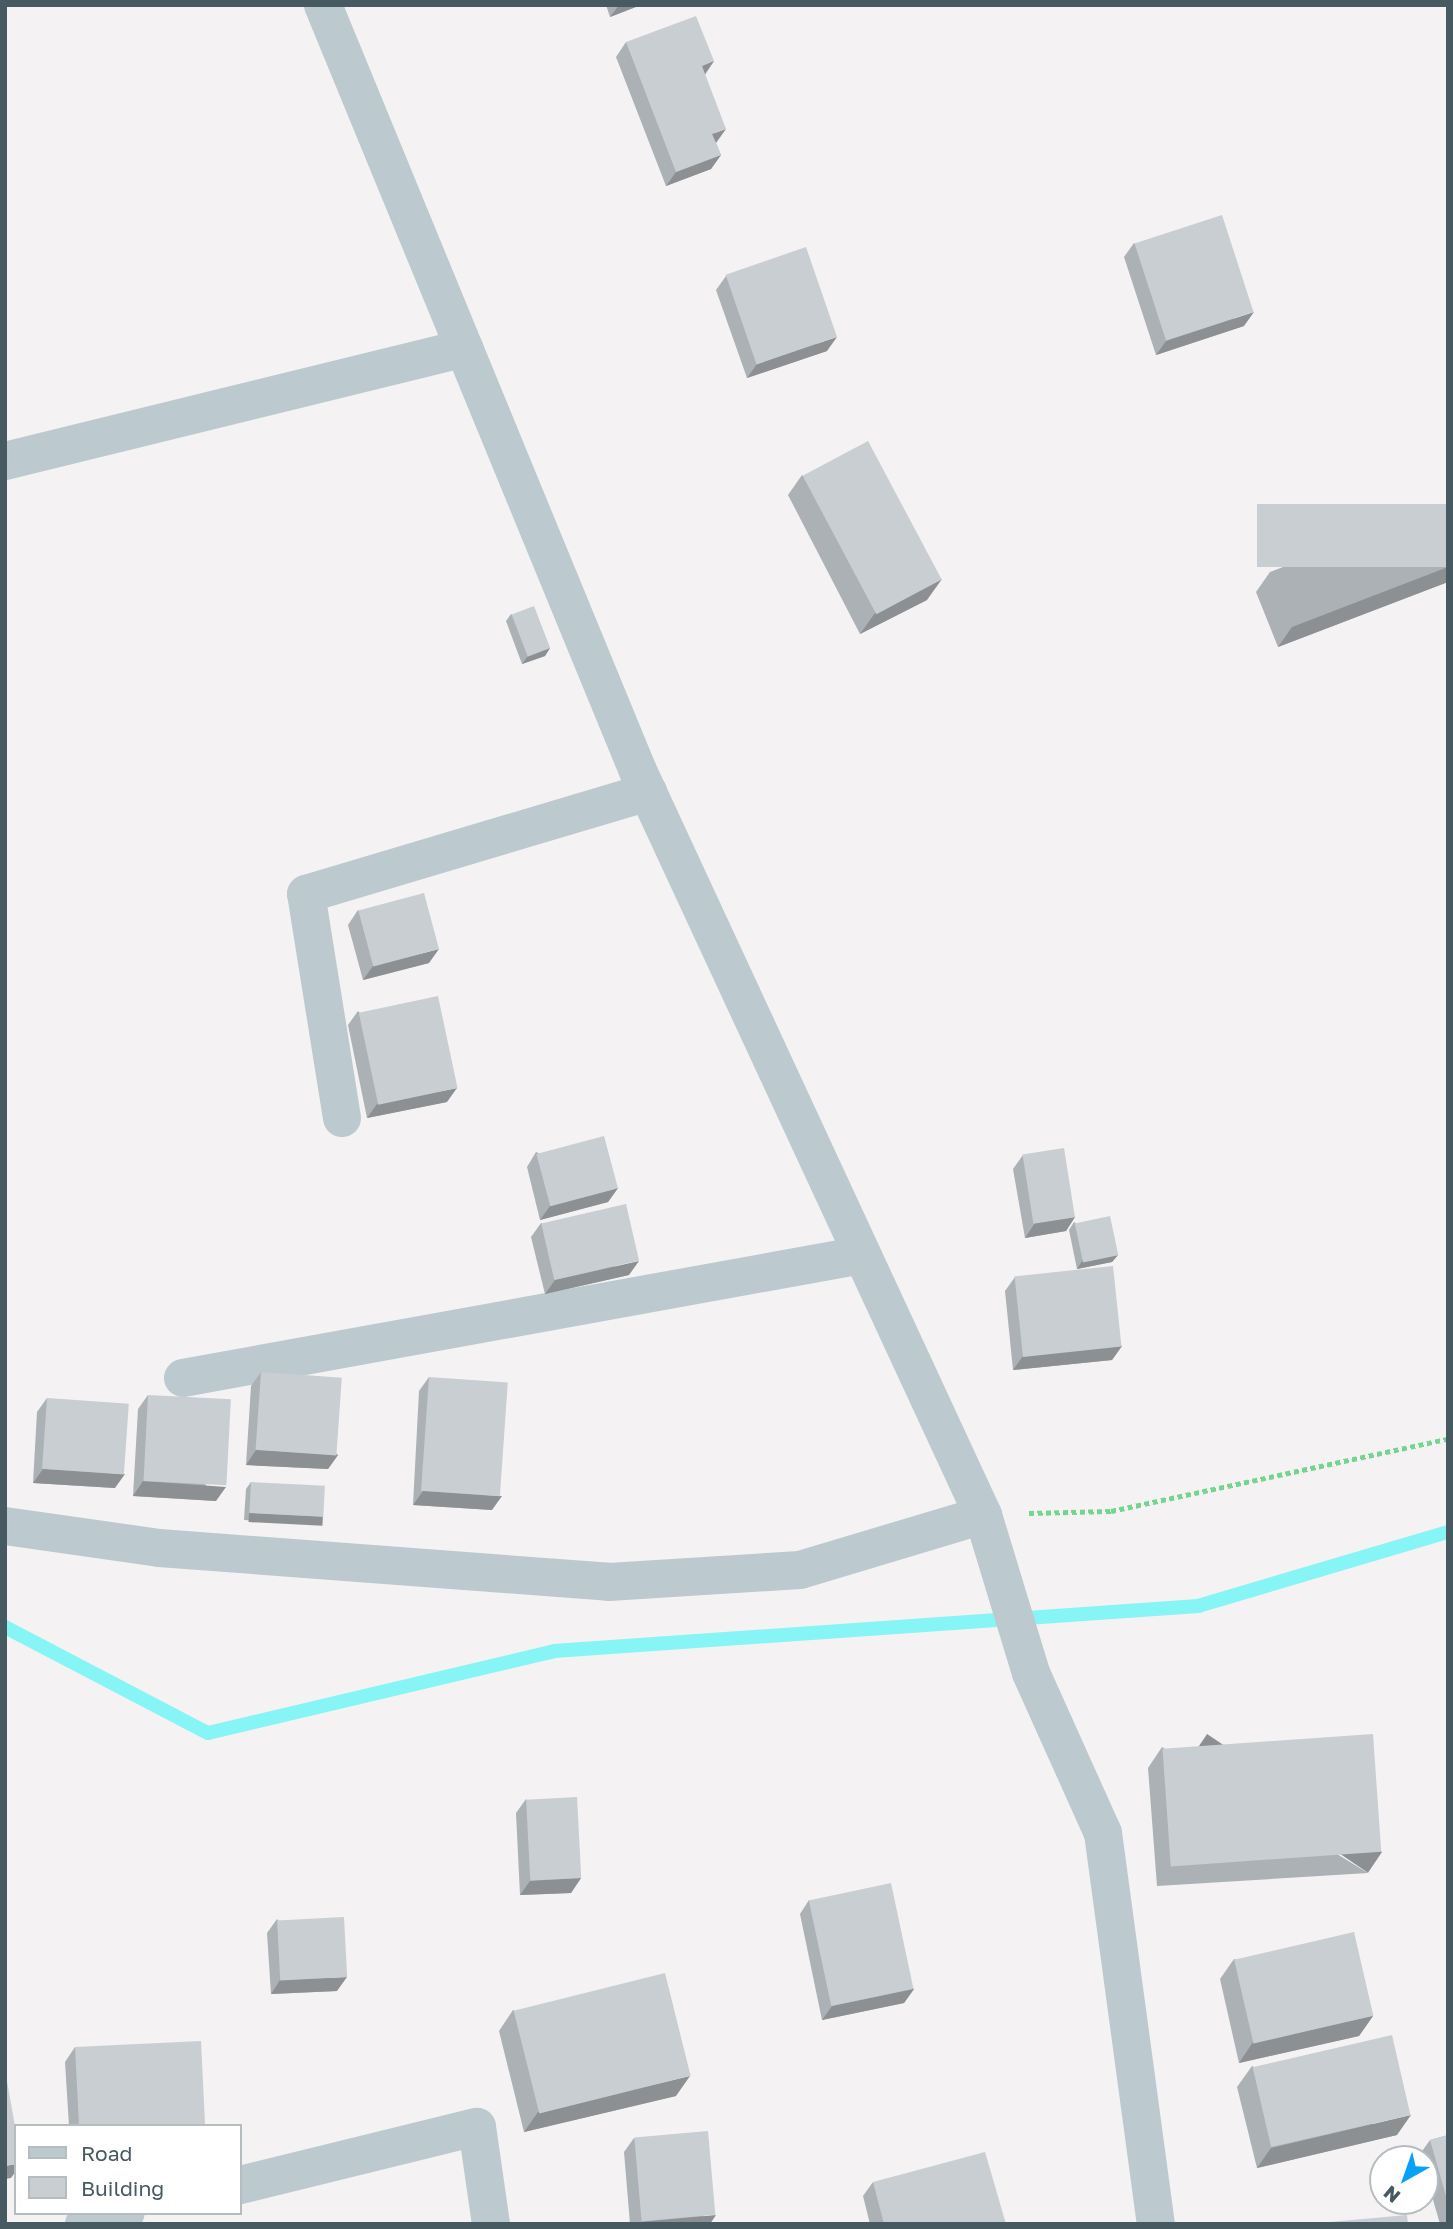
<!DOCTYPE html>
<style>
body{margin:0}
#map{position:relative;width:1453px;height:2229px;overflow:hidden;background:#f4f2f2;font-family:"Golos Text",sans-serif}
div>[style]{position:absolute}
.stream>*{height:14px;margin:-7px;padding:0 7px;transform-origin:7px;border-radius:7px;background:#87f4f5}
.path>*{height:4.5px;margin-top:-2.25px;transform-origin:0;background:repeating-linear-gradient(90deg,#72d691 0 5px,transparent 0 8.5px)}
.minor>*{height:38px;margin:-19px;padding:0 19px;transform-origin:19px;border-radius:19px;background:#bccacf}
.wall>*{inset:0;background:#acb1b5}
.shaded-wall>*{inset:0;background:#8c9093;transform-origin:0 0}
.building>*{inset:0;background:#c8ced2;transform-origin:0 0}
span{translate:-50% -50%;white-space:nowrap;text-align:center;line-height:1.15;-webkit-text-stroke:5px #fff;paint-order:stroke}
.frame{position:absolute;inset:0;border:7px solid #475a62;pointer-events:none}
.legend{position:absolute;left:14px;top:2124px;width:228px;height:91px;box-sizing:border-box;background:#fff;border:2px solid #b5bdc0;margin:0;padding:9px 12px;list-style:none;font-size:21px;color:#475a62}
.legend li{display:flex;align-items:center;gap:14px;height:35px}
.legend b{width:35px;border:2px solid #b5bdc0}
.north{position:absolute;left:1369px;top:2145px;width:70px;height:70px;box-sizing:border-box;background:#fff;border:2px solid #b5bdc0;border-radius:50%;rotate:220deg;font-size:19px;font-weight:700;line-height:28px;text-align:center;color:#475a62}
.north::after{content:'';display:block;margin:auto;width:24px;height:32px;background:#09a1f7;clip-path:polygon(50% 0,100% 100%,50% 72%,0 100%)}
</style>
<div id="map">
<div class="stream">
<i style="left:5px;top:1627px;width:229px;rotate:27.6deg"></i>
<i style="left:208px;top:1733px;width:356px;rotate:-13.3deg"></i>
<i style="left:554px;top:1651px;width:646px;rotate:-4deg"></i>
<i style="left:1198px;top:1606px;width:261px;rotate:-16.5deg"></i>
</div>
<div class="path">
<i style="left:1029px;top:1513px;width:82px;rotate:-1.4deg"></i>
<i style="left:1111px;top:1511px;width:345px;rotate:-12.1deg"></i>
</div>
<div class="minor">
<i style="left:323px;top:5px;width:828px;rotate:67.65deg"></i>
<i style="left:638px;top:771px;width:820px;rotate:65.12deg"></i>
<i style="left:5px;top:461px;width:473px;rotate:-13.8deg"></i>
<i style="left:342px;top:1118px;width:227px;rotate:-99.1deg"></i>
<i style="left:306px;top:894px;width:357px;rotate:-16.6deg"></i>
<i style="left:183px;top:1378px;width:690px;rotate:-10.27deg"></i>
<i style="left:5px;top:1526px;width:156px;rotate:8.1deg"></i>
<i style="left:159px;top:1548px;width:451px;rotate:4.3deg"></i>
<i style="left:609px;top:1582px;width:191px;rotate:-3.6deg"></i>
<i style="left:800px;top:1570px;width:191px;rotate:-16.7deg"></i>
<i style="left:983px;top:1515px;width:165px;rotate:73.1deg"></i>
<i style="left:1031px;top:1673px;width:175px;rotate:65.8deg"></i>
<i style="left:1103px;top:1833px;width:395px;rotate:82.3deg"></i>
<i style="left:240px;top:2185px;width:244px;rotate:-13.8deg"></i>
<i style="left:477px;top:2127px;width:98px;rotate:81.8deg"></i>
<i style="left:84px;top:2224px;width:43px;rotate:-14.7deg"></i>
</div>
<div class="wall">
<i style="clip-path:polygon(606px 5px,641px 5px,610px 17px)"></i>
<i style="clip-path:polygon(626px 42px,714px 61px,705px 75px,716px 143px,721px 155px,711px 169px,666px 186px,616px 57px)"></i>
<i style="clip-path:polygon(1134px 243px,1244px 326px,1156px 355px,1124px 257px)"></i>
<i style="clip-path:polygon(726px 276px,827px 351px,747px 378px,716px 290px)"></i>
<i style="clip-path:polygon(802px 475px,927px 600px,860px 634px,788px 495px)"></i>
<i style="clip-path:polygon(1448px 504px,1448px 582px,1278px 647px,1256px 592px,1270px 572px)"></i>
<i style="clip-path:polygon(511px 614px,550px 648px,545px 656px,522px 664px,506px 621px)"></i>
<i style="clip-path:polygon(358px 910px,429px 963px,363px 980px,348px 925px)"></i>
<i style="clip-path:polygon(358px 1011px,447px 1102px,367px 1118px,348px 1025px)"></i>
<i style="clip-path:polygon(536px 1152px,618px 1188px,608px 1202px,540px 1220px,527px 1167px)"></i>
<i style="clip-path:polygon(1023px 1155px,1075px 1217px,1066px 1231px,1025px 1238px,1013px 1169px)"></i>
<i style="clip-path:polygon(1074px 1222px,1118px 1255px,1112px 1262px,1077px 1269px,1069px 1230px)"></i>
<i style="clip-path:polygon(541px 1223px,629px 1275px,545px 1294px,531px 1237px)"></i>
<i style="clip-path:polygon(1015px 1277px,1122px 1346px,1112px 1360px,1013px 1370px,1005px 1291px)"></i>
<i style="clip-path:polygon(261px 1372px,338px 1455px,328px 1469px,246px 1465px,251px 1386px)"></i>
<i style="clip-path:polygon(429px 1377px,492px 1510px,413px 1505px,419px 1391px)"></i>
<i style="clip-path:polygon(148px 1395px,216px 1501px,133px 1496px,138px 1409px)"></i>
<i style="clip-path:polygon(47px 1398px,115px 1488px,33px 1483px,37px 1412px)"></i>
<i style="clip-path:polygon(251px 1482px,323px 1517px,318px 1524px,244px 1520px,246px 1489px)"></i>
<i style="clip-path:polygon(1162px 1747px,1368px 1873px,1157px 1886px,1148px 1768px)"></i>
<i style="clip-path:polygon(526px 1799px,581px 1878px,571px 1893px,520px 1895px,516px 1813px)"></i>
<i style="clip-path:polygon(809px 1900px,914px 1989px,904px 2003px,822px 2020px,800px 1914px)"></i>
<i style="clip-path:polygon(277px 1919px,337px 1991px,271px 1994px,267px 1933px)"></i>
<i style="clip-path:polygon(1234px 1959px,1373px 2016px,1359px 2036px,1239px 2063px,1220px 1979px)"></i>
<i style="clip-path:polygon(513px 2010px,676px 2096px,524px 2132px,499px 2031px)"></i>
<i style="clip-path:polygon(75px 2047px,204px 2126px,69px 2126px,65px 2062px)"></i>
<i style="clip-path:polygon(1252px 2066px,1397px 2135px,1257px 2168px,1237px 2087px)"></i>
<i style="clip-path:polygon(1448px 2135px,1448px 2224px,1440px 2224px,1425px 2172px,1425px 2159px,1421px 2159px,1420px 2154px,1430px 2140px)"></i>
<i style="clip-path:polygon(634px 2138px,710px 2224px,630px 2224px,624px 2152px)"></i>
<i style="clip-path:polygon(873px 2182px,1006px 2224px,870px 2224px,863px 2196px)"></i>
</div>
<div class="shaded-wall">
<i style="clip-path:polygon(619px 5px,641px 5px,610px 17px)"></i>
<i style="clip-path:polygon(714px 61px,704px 75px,702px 66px)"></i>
<i style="clip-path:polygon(726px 129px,716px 143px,712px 134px)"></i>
<i style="clip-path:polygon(721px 155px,711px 169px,666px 186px,676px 172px)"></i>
<i style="clip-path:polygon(1254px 312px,1244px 326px,1156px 355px,1166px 341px)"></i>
<i style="clip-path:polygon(837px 337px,827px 351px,747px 378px,757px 364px)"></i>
<i style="clip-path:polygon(1448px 567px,1448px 582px,1278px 647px,1292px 627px)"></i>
<i style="clip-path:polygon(942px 579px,927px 600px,860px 634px,875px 613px)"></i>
<i style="clip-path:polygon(550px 648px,545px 656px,522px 664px,527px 657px)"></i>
<i style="clip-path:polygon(439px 949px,429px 963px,363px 980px,373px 966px)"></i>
<i style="clip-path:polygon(457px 1088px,447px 1102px,367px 1118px,377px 1104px)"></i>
<i style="clip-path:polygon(618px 1188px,608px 1202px,540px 1220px,550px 1206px)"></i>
<i style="clip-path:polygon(1075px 1217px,1066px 1231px,1025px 1238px,1035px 1223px)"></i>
<i style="clip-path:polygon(1118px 1255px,1112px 1262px,1077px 1269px,1082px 1261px)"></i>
<i style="clip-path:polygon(639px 1261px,629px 1275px,545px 1294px,555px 1280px)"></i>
<i style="clip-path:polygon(1122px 1346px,1112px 1360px,1013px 1370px,1023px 1356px)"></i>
<i style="clip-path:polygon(256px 1450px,338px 1455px,328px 1469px,246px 1465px)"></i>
<i style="clip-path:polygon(43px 1469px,125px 1474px,115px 1488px,33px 1483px)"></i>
<i style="clip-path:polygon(143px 1481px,226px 1487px,216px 1501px,133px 1496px)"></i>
<i style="clip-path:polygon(423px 1491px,502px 1496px,492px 1510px,413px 1505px)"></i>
<i style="left:249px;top:1513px;width:74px;height:9px;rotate:3deg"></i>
<i style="left:1382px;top:1852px;width:25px;height:211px;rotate:124deg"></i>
<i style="clip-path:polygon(581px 1878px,571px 1893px,520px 1895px,530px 1881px)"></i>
<i style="clip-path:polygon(347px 1977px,337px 1991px,271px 1994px,280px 1980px)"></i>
<i style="clip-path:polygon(914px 1989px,904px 2003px,822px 2020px,832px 2006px)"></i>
<i style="clip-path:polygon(1373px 2016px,1359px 2036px,1239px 2063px,1253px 2042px)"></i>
<i style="clip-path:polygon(690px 2076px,676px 2096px,524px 2132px,538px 2112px)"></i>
<i style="clip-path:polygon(1411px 2115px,1397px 2135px,1257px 2168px,1271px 2148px)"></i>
<i style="clip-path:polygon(205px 2124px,204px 2126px,162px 2126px)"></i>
<i style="clip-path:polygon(16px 2164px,16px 2171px,11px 2178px,5px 2179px,5px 2166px)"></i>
<i style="clip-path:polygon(716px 2215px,710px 2224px,640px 2224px,641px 2222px)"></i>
</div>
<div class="building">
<i style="clip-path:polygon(696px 16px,714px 61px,702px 66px,726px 129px,712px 134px,721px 155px,676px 172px,626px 42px)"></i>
<i style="left:1222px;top:215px;width:102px;height:92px;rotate:72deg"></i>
<i style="left:806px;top:247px;width:95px;height:85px;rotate:71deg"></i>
<i style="left:868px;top:441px;width:157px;height:74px;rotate:62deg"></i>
<i style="left:1448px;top:504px;width:63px;height:191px;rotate:90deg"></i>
<i style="left:534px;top:606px;width:45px;height:24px;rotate:69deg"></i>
<i style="left:424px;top:893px;width:58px;height:68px;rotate:75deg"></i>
<i style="left:438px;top:996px;width:94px;height:81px;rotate:78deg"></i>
<i style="left:604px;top:1136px;width:54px;height:70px;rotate:75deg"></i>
<i style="left:1064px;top:1148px;width:70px;height:42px;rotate:81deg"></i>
<i style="left:626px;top:1204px;width:58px;height:87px;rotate:77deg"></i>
<i style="left:1110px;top:1216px;width:40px;height:36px;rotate:78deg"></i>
<i style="left:1113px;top:1266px;width:81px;height:99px;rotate:84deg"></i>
<i style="left:261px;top:1372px;width:81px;height:78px;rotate:4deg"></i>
<i style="left:429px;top:1377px;width:79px;height:114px;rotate:4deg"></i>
<i style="left:148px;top:1395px;width:83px;height:86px;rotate:3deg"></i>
<i style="left:47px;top:1398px;width:82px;height:71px;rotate:4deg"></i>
<i style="left:251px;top:1482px;width:74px;height:31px;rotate:3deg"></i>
<i style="left:1373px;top:1734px;width:118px;height:211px;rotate:86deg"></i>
<i style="left:577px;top:1797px;width:81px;height:51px;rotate:87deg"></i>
<i style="left:891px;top:1883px;width:108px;height:84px;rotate:78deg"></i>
<i style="left:344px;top:1917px;width:60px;height:67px;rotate:87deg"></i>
<i style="left:1354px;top:1932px;width:86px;height:123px;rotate:77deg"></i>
<i style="left:665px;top:1973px;width:106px;height:156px;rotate:76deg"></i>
<i style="left:1392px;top:2035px;width:82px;height:143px;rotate:77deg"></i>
<i style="clip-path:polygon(201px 2041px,205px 2124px,162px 2126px,79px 2126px,75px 2047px)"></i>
<i style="clip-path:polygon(5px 2070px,16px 2132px,16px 2164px,5px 2166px)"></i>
<i style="left:708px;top:2131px;width:84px;height:74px;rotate:85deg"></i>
<i style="clip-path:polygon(1448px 2135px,1448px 2203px,1430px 2140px)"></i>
<i style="clip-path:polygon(985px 2152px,1006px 2224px,884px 2224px,873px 2182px)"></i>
<i style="clip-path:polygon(1407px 2215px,1408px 2224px,1308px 2224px)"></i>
</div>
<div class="frame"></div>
<ul class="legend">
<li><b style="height:9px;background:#bccacf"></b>Road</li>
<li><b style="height:19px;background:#c8ced2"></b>Building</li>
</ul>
<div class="north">N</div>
</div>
